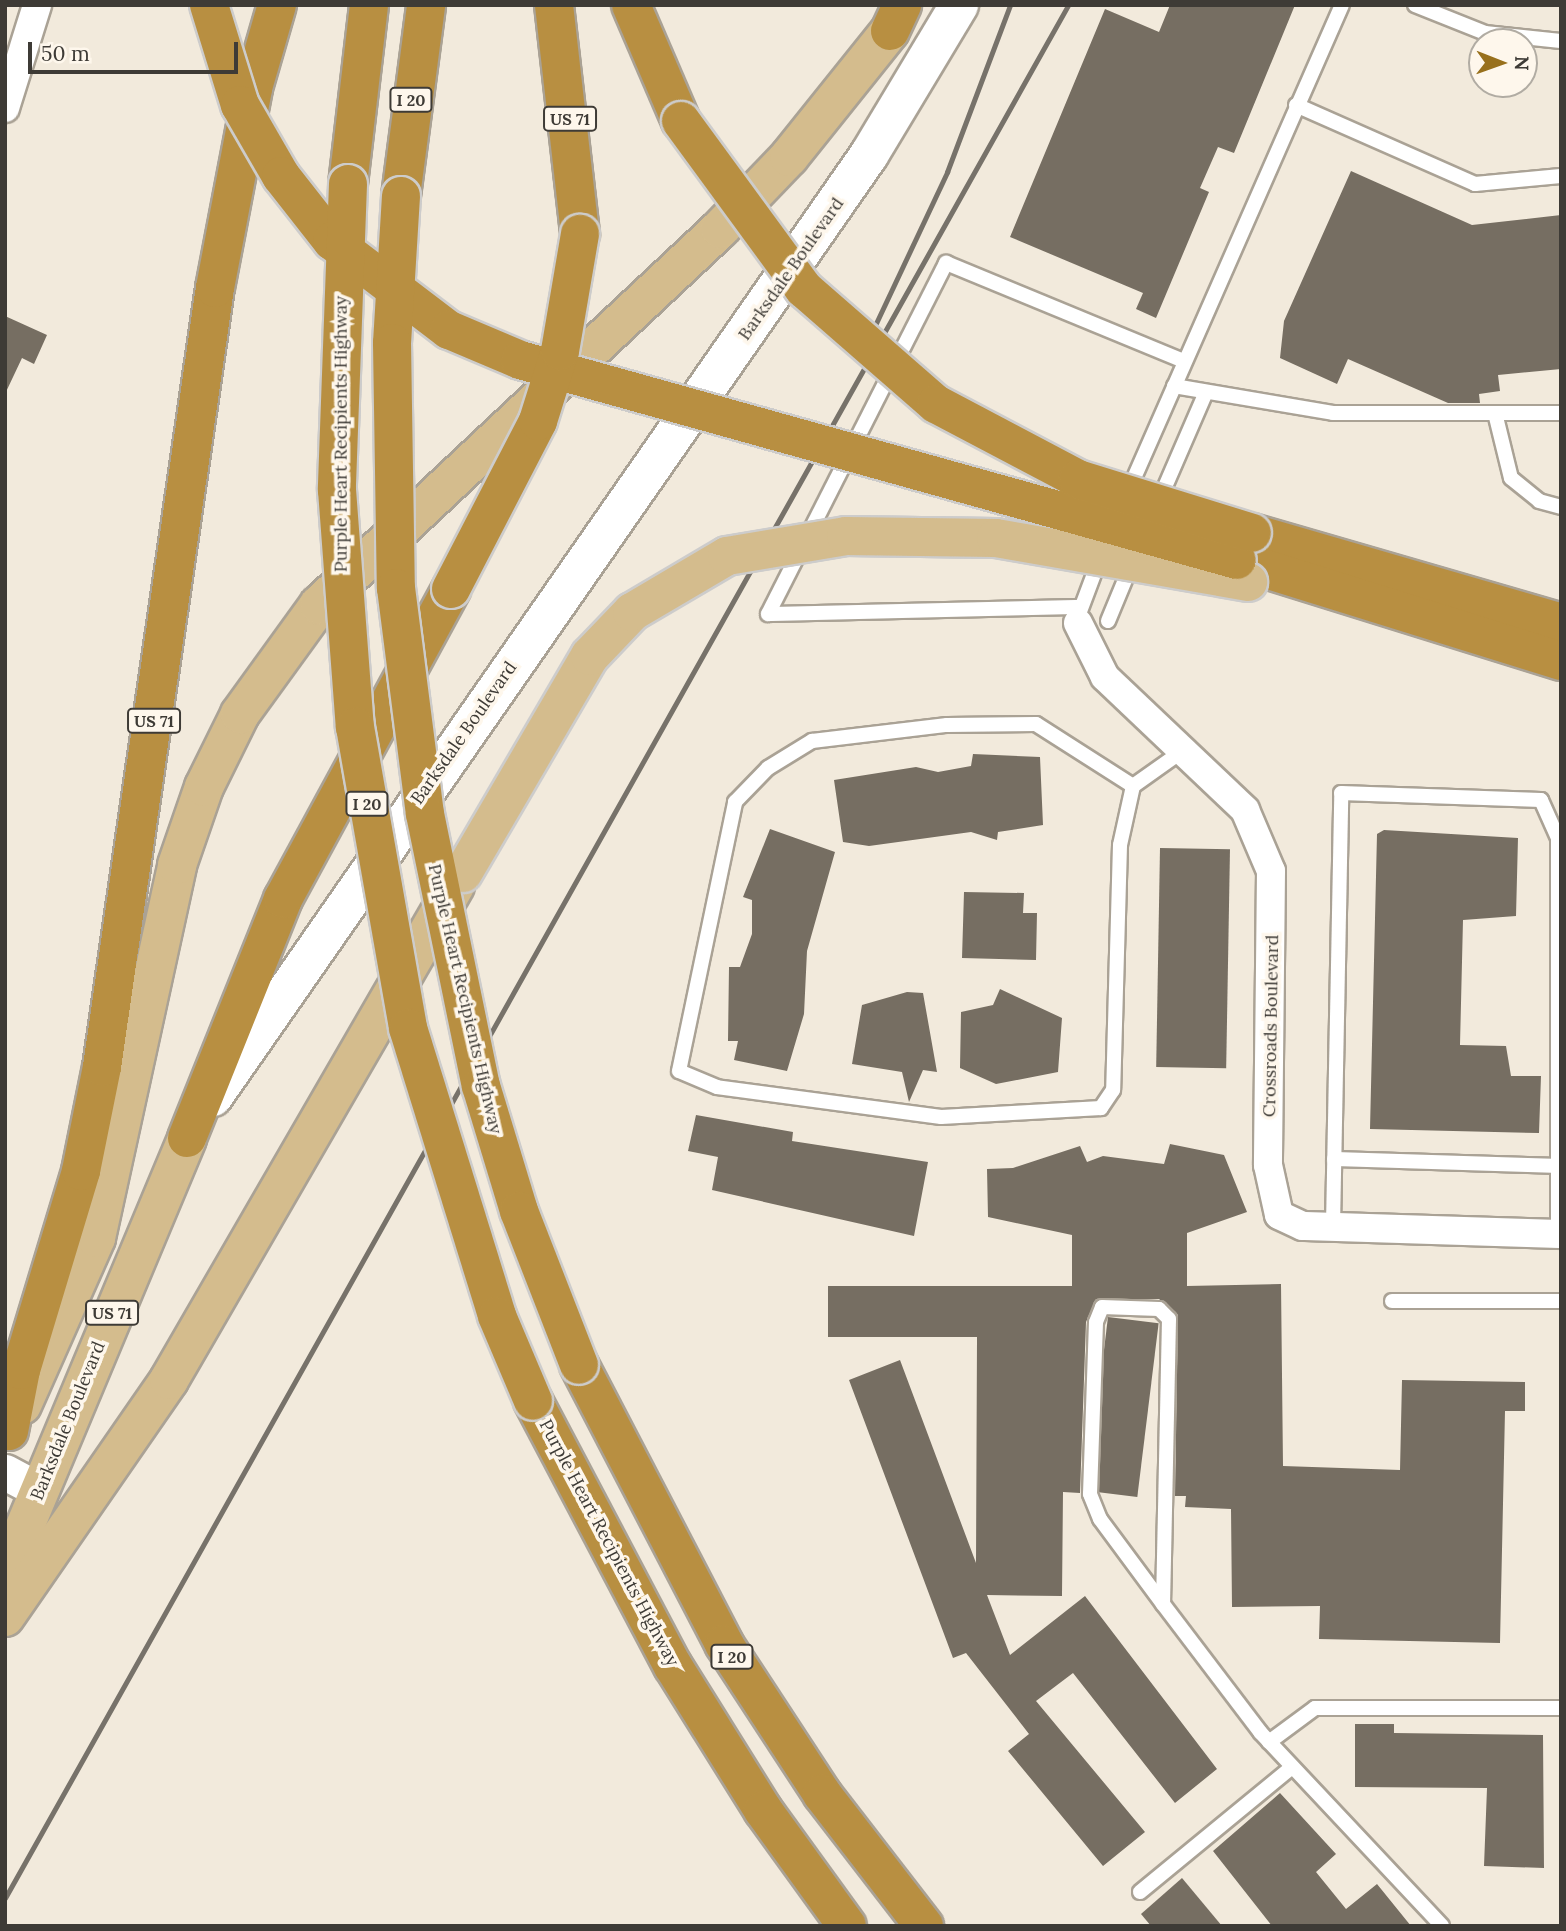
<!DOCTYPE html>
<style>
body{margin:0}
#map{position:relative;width:1566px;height:1931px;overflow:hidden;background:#f2eadc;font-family:Lora,serif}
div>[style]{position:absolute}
.building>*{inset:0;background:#766e62;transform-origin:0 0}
.roads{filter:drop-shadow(2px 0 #aaa295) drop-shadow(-2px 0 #aaa295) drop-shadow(0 2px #aaa295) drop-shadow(0 -2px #aaa295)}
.service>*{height:14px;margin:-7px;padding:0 7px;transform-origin:7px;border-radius:7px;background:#fff}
.minor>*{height:28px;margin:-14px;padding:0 14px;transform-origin:14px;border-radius:14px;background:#fff}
.tertiary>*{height:35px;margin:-17.5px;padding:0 17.5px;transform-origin:17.5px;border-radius:17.5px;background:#fff}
.secondary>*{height:38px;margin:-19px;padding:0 19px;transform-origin:19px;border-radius:19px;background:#fff}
.primary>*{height:38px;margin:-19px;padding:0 19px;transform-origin:19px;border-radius:19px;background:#d4bc8d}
.motorway>*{height:38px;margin:-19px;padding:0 19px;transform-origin:19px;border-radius:19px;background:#b88f41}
.rail>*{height:5px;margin:-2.5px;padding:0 2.5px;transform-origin:2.5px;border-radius:2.5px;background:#77726a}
.bridges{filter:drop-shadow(2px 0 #cdcccb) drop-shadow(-2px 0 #cdcccb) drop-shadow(0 2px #cdcccb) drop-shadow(0 -2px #cdcccb)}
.primary-bridge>*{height:38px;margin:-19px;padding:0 19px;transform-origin:19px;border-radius:19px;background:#d4bc8d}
.motorway-bridge>*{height:38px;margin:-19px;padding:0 19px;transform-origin:19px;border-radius:19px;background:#b88f41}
span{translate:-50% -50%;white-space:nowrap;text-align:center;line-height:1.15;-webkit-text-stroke:7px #fef7ec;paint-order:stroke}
.shield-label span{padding:2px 5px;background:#fef7ec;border:2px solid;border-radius:5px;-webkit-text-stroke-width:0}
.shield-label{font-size:16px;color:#3e3b36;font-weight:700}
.street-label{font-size:18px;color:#3e3b36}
.frame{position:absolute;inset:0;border:7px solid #3e3b36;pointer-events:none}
.north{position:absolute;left:1468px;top:28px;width:70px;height:70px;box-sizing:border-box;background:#fef7ec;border:2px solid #b1aca3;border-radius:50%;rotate:91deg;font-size:19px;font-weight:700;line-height:28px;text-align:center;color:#3e3b36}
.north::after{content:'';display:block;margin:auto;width:24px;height:32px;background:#98701c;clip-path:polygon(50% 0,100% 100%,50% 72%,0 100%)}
.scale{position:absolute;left:28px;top:42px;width:210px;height:32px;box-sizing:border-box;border:4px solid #3e3b36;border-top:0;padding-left:9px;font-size:21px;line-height:24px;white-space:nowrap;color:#3e3b36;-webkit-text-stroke:5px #fef7ec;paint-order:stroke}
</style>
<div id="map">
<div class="building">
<i style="clip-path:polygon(1170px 5px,1295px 5px,1234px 153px,1218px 147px,1200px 188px,1209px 192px,1156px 318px,1136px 309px,1143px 293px,1010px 237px,1105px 9px,1159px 32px)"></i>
<i style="clip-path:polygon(1351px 171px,1472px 225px,1561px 215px,1561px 369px,1498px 375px,1500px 391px,1479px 394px,1480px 403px,1448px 403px,1348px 359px,1337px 384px,1280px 358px,1284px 321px)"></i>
<i style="clip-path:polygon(5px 316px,47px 335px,34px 364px,22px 358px,5px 394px)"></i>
<i style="clip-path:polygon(973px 754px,1040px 757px,1043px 825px,998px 832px,997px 840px,971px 832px,869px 846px,843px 842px,834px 780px,916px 767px,938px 772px,971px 766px)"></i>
<i style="clip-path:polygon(770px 829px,835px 852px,807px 951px,804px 1014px,787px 1071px,734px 1060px,738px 1041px,728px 1041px,729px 967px,740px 967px,752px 934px,752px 900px,743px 897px)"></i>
<i style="clip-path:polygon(1384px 830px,1518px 838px,1516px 916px,1463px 920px,1460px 1045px,1506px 1046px,1511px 1076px,1541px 1076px,1539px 1133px,1370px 1129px,1377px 834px)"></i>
<i style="left:1160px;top:848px;width:70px;height:219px;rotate:1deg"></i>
<i style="clip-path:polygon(964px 892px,1024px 893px,1023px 913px,1037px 913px,1036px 960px,962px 958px)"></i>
<i style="clip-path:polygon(1000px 989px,1062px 1018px,1058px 1072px,996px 1084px,960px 1068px,961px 1012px,993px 1005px)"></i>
<i style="clip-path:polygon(907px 992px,923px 993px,937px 1072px,923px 1070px,909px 1102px,902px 1072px,852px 1064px,862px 1005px)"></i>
<i style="clip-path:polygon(696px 1115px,793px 1132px,792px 1141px,928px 1162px,914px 1236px,712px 1190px,718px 1157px,688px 1151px)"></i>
<i style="clip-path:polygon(1170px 1144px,1224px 1155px,1247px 1212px,1187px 1233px,1187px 1286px,1281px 1284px,1283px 1466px,1400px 1470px,1402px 1380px,1525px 1382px,1525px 1411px,1505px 1411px,1500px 1643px,1319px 1639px,1320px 1606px,1232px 1607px,1231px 1509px,1185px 1507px,1186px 1496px,1175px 1496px,1178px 1315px,1159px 1299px,1096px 1299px,1086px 1322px,1080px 1493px,1063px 1492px,1062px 1596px,987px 1595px,1010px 1655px,1085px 1596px,1217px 1769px,1175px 1803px,1073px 1673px,1036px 1701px,1145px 1832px,1103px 1866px,1008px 1751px,1029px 1734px,966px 1653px,953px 1658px,849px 1380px,900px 1360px,976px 1563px,977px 1337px,828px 1337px,828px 1286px,1072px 1286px,1072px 1235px,988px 1217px,987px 1169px,1013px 1168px,1080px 1146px,1087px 1162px,1103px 1156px,1164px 1164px)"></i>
<i style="left:1108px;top:1317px;width:51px;height:175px;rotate:7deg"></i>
<i style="clip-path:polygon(1355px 1724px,1394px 1724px,1394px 1733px,1543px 1735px,1544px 1868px,1484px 1866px,1487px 1788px,1355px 1787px)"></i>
<i style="clip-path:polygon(1280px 1793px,1336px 1854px,1316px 1872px,1346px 1909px,1377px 1884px,1411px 1926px,1272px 1926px,1213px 1851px)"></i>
<i style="clip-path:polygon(1182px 1878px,1222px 1926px,1151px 1926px,1141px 1914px)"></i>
</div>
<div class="roads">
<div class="service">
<i style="left:1415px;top:5px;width:75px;rotate:21.8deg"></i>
<i style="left:1485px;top:33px;width:76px;rotate:6deg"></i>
<i style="left:1296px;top:105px;width:196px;rotate:23.8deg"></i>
<i style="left:1475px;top:184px;width:86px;rotate:-5.3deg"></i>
<i style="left:1174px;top:386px;width:161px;rotate:9.6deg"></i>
<i style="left:1333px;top:413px;width:228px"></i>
<i style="left:1495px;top:413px;width:67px;rotate:76.2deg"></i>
<i style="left:1511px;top:478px;width:36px;rotate:39deg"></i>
<i style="left:1539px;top:501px;width:23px;rotate:15deg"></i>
<i style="left:1127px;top:494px;width:534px;rotate:-66.27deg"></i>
<i style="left:1158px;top:503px;width:121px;rotate:-66.6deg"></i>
<i style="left:1079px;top:607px;width:311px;rotate:178.7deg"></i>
<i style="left:768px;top:614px;width:394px;rotate:-63.1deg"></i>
<i style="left:946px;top:263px;width:257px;rotate:22.4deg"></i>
<i style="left:1079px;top:614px;width:60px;rotate:-69.4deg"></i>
<i style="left:1108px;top:621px;width:63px;rotate:-67.5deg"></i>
<i style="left:1133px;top:786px;width:60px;rotate:102.4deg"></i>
<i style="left:1120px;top:845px;width:245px;rotate:91.6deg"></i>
<i style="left:1113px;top:1090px;width:22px;rotate:124deg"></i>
<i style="left:1101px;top:1108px;width:160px;rotate:176.8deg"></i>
<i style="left:941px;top:1117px;width:226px;rotate:-172.4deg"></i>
<i style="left:717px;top:1087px;width:41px;rotate:-157.2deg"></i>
<i style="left:679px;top:1071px;width:275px;rotate:-78.2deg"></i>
<i style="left:735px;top:802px;width:47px;rotate:-45.9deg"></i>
<i style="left:768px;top:768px;width:52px;rotate:-31.5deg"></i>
<i style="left:812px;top:741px;width:136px;rotate:-6.8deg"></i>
<i style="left:947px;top:725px;width:89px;rotate:-0.6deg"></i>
<i style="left:1036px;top:724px;width:115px;rotate:32.6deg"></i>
<i style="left:1133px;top:786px;width:59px;rotate:-35.3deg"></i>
<i style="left:1334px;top:1159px;width:227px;rotate:1.8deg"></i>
<i style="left:1333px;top:1226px;width:433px;rotate:-88.9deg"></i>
<i style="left:1341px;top:793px;width:200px;rotate:2deg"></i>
<i style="left:1541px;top:800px;width:42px;rotate:65.9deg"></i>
<i style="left:1558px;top:838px;width:396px;rotate:90deg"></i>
<i style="left:1392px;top:1301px;width:169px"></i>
<i style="left:1163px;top:1604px;width:106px;rotate:-126.5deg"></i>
<i style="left:1100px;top:1519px;width:27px;rotate:-112deg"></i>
<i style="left:1090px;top:1494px;width:172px;rotate:-88deg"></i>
<i style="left:1096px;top:1322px;width:16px;rotate:-68deg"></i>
<i style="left:1102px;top:1307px;width:57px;rotate:2deg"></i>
<i style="left:1159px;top:1309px;width:14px;rotate:45deg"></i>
<i style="left:1169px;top:1319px;width:285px;rotate:91.2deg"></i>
<i style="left:1163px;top:1604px;width:161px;rotate:52.8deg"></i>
<i style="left:1260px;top:1732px;width:266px;rotate:46.8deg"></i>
<i style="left:1269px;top:1742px;width:57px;rotate:-36.5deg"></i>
<i style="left:1315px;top:1708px;width:246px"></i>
<i style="left:1140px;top:1892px;width:197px;rotate:-39.4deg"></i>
</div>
<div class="minor">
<i style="left:5px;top:108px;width:108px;rotate:-72.7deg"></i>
<i style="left:1078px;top:623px;width:60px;rotate:63.4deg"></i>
<i style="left:1105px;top:677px;width:193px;rotate:43.5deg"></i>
<i style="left:1245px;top:810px;width:66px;rotate:66.9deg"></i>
<i style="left:1271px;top:871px;width:294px;rotate:90.6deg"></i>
<i style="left:1268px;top:1165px;width:51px;rotate:77.6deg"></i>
<i style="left:1279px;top:1215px;width:26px;rotate:25deg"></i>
<i style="left:1303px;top:1226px;width:258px;rotate:1.8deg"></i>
</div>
<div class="tertiary">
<i style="left:5px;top:1472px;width:38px;rotate:28deg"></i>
</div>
<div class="secondary">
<i style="left:213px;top:1097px;width:1148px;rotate:-55.15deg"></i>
<i style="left:869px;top:155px;width:175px;rotate:-59deg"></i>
</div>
<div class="primary">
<i style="left:22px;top:1405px;width:183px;rotate:-66.1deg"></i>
<i style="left:96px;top:1238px;width:382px;rotate:-77.7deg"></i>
<i style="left:177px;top:865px;width:83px;rotate:-70.9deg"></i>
<i style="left:204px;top:787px;width:81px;rotate:-63.7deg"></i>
<i style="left:240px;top:714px;width:135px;rotate:-54.1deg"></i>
<i style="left:319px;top:605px;width:550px;rotate:-43.16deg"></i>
<i style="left:720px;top:229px;width:100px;rotate:-46.2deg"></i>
<i style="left:789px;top:157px;width:161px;rotate:-51.3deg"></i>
<i style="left:5px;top:1574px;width:472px;rotate:-67.3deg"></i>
<i style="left:5px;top:1617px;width:288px;rotate:-55.3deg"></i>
<i style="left:169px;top:1380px;width:571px;rotate:-59.93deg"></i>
</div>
<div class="motorway">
<i style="left:554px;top:5px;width:230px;rotate:83.5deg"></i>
<i style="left:631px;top:5px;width:126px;rotate:66.7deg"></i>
<i style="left:890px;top:31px;width:29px;rotate:-65deg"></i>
<i style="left:348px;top:184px;width:180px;rotate:-83.3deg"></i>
<i style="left:401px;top:196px;width:193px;rotate:-82.5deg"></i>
<i style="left:1252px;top:533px;width:322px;rotate:16.2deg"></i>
<i style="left:1237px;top:560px;width:339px;rotate:17.3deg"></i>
<i style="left:187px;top:1138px;width:258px;rotate:-68.1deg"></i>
<i style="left:283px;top:899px;width:353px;rotate:-61.5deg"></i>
<i style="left:579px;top:1365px;width:314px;rotate:62.5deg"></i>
<i style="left:724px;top:1644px;width:179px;rotate:56.8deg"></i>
<i style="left:822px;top:1794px;width:167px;rotate:52.3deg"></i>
<i style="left:533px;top:1401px;width:300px;rotate:62.2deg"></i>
<i style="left:673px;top:1666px;width:170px;rotate:58deg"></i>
<i style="left:763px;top:1810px;width:143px;rotate:54.1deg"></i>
<i style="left:9px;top:1431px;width:62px;rotate:-78.9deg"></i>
<i style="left:21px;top:1370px;width:208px;rotate:-73.2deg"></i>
<i style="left:81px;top:1171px;width:106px;rotate:-78.6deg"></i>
<i style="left:102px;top:1067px;width:787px;rotate:-81.75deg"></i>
<i style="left:215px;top:288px;width:204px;rotate:-79.2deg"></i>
<i style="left:253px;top:88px;width:86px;rotate:-73.9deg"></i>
</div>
</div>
<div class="rail">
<i style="left:862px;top:353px;width:200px;rotate:-64.8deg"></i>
<i style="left:947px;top:172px;width:178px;rotate:-69.3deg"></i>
<i style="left:5px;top:1898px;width:2171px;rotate:-60.68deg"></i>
</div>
<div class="bridges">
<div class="primary-bridge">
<i style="left:463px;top:873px;width:251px;rotate:-59.7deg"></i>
<i style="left:590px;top:656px;width:61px;rotate:-46.3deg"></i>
<i style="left:632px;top:612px;width:110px;rotate:-30.5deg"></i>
<i style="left:727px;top:556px;width:121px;rotate:-9.5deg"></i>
<i style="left:846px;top:536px;width:150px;rotate:0.8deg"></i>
<i style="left:996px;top:538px;width:256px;rotate:9.9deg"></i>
</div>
<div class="motorway-bridge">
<i style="left:209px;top:5px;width:105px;rotate:72.8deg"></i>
<i style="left:240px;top:105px;width:82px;rotate:60deg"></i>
<i style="left:281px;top:176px;width:83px;rotate:51.9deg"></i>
<i style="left:332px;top:241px;width:147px;rotate:37.3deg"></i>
<i style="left:449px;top:330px;width:77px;rotate:22.9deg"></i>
<i style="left:520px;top:360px;width:744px;rotate:15.59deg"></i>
<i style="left:681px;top:121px;width:208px;rotate:53.8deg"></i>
<i style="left:804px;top:289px;width:175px;rotate:41.1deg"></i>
<i style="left:936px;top:404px;width:161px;rotate:27.8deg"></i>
<i style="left:1078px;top:479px;width:182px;rotate:17.2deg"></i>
<i style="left:348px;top:184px;width:306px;rotate:92.1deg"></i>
<i style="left:337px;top:490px;width:238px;rotate:85.7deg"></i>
<i style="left:355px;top:727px;width:306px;rotate:80deg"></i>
<i style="left:408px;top:1028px;width:301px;rotate:72.8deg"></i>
<i style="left:497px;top:1316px;width:92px;rotate:67deg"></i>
<i style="left:401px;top:196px;width:147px;rotate:93.5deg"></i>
<i style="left:392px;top:343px;width:245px;rotate:89.1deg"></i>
<i style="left:396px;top:588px;width:228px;rotate:82.7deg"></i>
<i style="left:425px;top:814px;width:278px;rotate:78.4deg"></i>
<i style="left:481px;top:1086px;width:131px;rotate:73.1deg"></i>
<i style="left:519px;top:1211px;width:165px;rotate:68.7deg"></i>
<i style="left:451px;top:589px;width:189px;rotate:-62.6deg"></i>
<i style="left:538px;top:421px;width:73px;rotate:-72.6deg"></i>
<i style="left:560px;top:351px;width:119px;rotate:-80.3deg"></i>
</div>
</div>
<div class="shield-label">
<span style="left:411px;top:100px">I 20</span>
<span style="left:570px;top:119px">US 71</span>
<span style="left:154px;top:721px">US 71</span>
<span style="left:367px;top:804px">I 20</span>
<span style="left:112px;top:1313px">US 71</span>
<span style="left:732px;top:1657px">I 20</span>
</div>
<div class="street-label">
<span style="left:791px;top:269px;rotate:-55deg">Barksdale Boulevard</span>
<span style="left:341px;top:434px;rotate:-90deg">Purple Heart Recipients Highway</span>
<span style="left:464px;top:733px;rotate:-55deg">Barksdale Boulevard</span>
<span style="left:465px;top:999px;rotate:77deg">Purple Heart Recipients Highway</span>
<span style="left:1271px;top:1026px;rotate:-89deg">Crossroads Boulevard</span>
<span style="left:68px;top:1421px;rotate:-68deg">Barksdale Boulevard</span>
<span style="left:609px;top:1543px;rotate:62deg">Purple Heart Recipients Highway</span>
</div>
<div class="frame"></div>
<div class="north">N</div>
<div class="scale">50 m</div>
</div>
